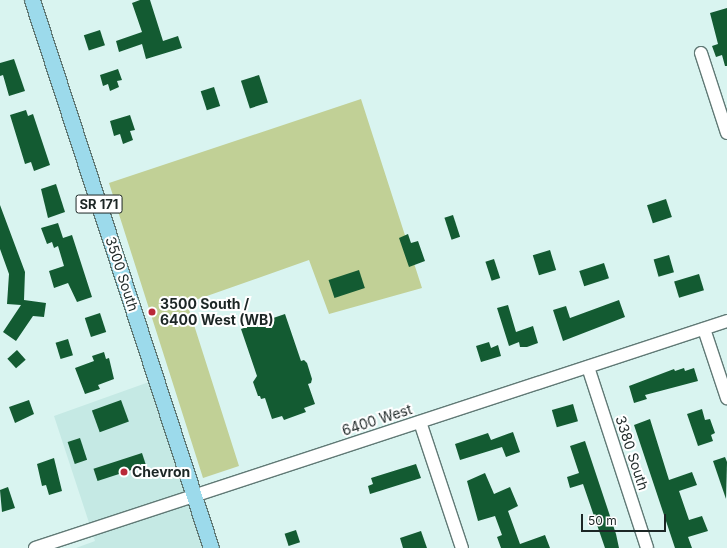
<!DOCTYPE html>
<style>
body{margin:0}
#map{position:relative;width:727px;height:548px;overflow:hidden;background:#d9f4f0;font-family:Inter,sans-serif}
div>[style]{position:absolute}
.built>*{inset:0;background:#c5e9e4}
.green>*{inset:0;background:#c1d096}
.building>*{inset:0;background:#135b32;transform-origin:0 0}
.roads{filter:drop-shadow(1px 0 #607975) drop-shadow(-1px 0 #607975) drop-shadow(0 1px #607975) drop-shadow(0 -1px #607975)}
.minor>*{height:12px;margin:-6px;padding:0 6px;transform-origin:6px;border-radius:6px;background:#fff}
.major>*{height:15px;margin:-7.5px;padding:0 7.5px;transform-origin:7.5px;border-radius:7.5px;background:#9cdaeb}
.dots>*{width:11px;height:11px;translate:-50% -50%;box-sizing:border-box;border:2px solid #fff;border-radius:50%}
span{translate:-50% -50%;white-space:nowrap;text-align:center;line-height:1.15;-webkit-text-stroke:4px #fff;paint-order:stroke}
.shield-label span{padding:1px 3px;background:#fff;border:1px solid;border-radius:3px;-webkit-text-stroke-width:0}
.shield-label{font-size:13px;color:#1c2625;font-weight:700}
.street-label{font-size:14px;color:#1c2625}
.poi-label{font-size:14px;color:#1c2625;font-weight:700}
.left{translate:0 -50%;text-align:left}
.scale{position:absolute;left:581px;top:514px;width:85px;height:18px;box-sizing:border-box;border:2px solid #1c2625;border-top:0;padding-left:5px;font-size:12px;line-height:14px;white-space:nowrap;color:#1c2625;-webkit-text-stroke:3px #fff;paint-order:stroke}
</style>
<div id="map">
<div class="built">
<i style="clip-path:polygon(149px 382px,204px 548px,76px 548px,95px 541px,54px 416px)"></i>
</div>
<div class="green">
<i style="clip-path:polygon(361px 99px,422px 288px,329px 314px,309px 260px,187px 303px,239px 466px,203px 478px,109px 183px)"></i>
</div>
<div class="building">
<i style="clip-path:polygon(140px 0,150px 0,163px 41px,178px 36px,182px 48px,146px 59px,142px 44px,119px 52px,116px 41px,142px 32px,132px 3px)"></i>
<i style="clip-path:polygon(727px 8px,727px 66px,725px 66px,722px 55px,716px 57px,712px 46px,718px 44px,710px 13px)"></i>
<i style="left:100px;top:30px;width:16px;height:17px;rotate:72deg"></i>
<i style="clip-path:polygon(14px 59px,25px 91px,9px 96px,3px 75px,0 76px,0 63px)"></i>
<i style="clip-path:polygon(118px 69px,122px 80px,117px 81px,119px 87px,110px 91px,108px 84px,103px 86px,100px 75px)"></i>
<i style="left:259px;top:75px;width:29px;height:19px;rotate:72deg"></i>
<i style="left:214px;top:87px;width:20px;height:14px;rotate:72deg"></i>
<i style="clip-path:polygon(26px 110px,28px 116px,33px 114px,50px 165px,34px 171px,31px 162px,25px 164px,10px 115px)"></i>
<i style="clip-path:polygon(130px 115px,135px 130px,130px 131px,133px 140px,123px 144px,120px 134px,114px 136px,110px 121px)"></i>
<i style="clip-path:polygon(56px 184px,65px 212px,48px 218px,41px 189px)"></i>
<i style="left:666px;top:199px;width:19px;height:20px;rotate:72deg"></i>
<i style="clip-path:polygon(0 205px,25px 272px,24px 300px,46px 303px,44px 317px,33px 316px,16px 341px,3px 332px,21px 305px,7px 304px,9px 274px,0 249px)"></i>
<i style="left:453px;top:215px;width:23px;height:9px;rotate:72deg"></i>
<i style="clip-path:polygon(58px 223px,63px 238px,72px 235px,92px 297px,77px 302px,68px 283px,54px 288px,49px 271px,64px 266px,58px 246px,54px 248px,52px 242px,47px 244px,41px 228px)"></i>
<i style="clip-path:polygon(408px 234px,411px 243px,418px 241px,425px 261px,409px 267px,399px 238px)"></i>
<i style="left:550px;top:250px;width:21px;height:18px;rotate:73deg"></i>
<i style="left:669px;top:255px;width:18px;height:16px;rotate:74deg"></i>
<i style="left:494px;top:259px;width:20px;height:9px;rotate:72deg"></i>
<i style="left:604px;top:263px;width:16px;height:26px;rotate:72deg"></i>
<i style="left:359px;top:270px;width:19px;height:32px;rotate:72deg"></i>
<i style="left:699px;top:274px;width:17px;height:26px;rotate:73deg"></i>
<i style="clip-path:polygon(619px 300px,625px 317px,563px 341px,553px 310px,566px 306px,570px 318px)"></i>
<i style="clip-path:polygon(508px 305px,516px 332px,533px 326px,538px 343px,527px 347px,520px 347px,519px 342px,509px 346px,497px 308px)"></i>
<i style="left:100px;top:313px;width:20px;height:16px;rotate:72deg"></i>
<i style="clip-path:polygon(285px 314px,301px 361px,304px 360px,307px 363px,312px 379px,311px 383px,308px 384px,315px 404px,304px 408px,306px 412px,284px 420px,282px 416px,272px 419px,265px 398px,261px 399px,260px 396px,258px 396px,253px 382px,257px 376px,241px 329px)"></i>
<i style="left:68px;top:339px;width:17px;height:13px;rotate:73deg"></i>
<i style="clip-path:polygon(489px 342px,491px 348px,498px 345px,501px 356px,481px 362px,476px 346px)"></i>
<i style="left:17px;top:350px;width:13px;height:13px;rotate:48deg"></i>
<i style="clip-path:polygon(104px 352px,106px 359px,109px 358px,114px 379px,98px 385px,100px 389px,85px 394px,75px 368px,94px 361px,92px 356px)"></i>
<i style="clip-path:polygon(684px 368px,685px 371px,694px 368px,698px 381px,645px 395px,647px 399px,634px 403px,629px 386px,674px 369px,675px 371px)"></i>
<i style="clip-path:polygon(29px 400px,34px 414px,15px 423px,9px 407px)"></i>
<i style="left:121px;top:400px;width:23px;height:31px;rotate:70deg"></i>
<i style="left:573px;top:404px;width:18px;height:22px;rotate:74deg"></i>
<i style="clip-path:polygon(702px 409px,705px 420px,710px 419px,715px 433px,711px 435px,713px 441px,698px 446px,687px 414px)"></i>
<i style="clip-path:polygon(650px 419px,669px 480px,692px 472px,697px 485px,679px 491px,689px 520px,702px 516px,708px 531px,688px 537px,692px 548px,675px 548px,634px 425px)"></i>
<i style="clip-path:polygon(513px 432px,520px 452px,506px 457px,502px 447px,460px 460px,455px 444px,488px 433px,491px 440px)"></i>
<i style="left:80px;top:438px;width:23px;height:13px;rotate:72deg"></i>
<i style="clip-path:polygon(585px 441px,616px 534px,619px 548px,605px 548px,583px 484px,570px 488px,567px 477px,579px 473px,570px 446px)"></i>
<i style="left:142px;top:453px;width:13px;height:51px;rotate:72deg"></i>
<i style="clip-path:polygon(725px 457px,727px 462px,726px 499px,713px 461px)"></i>
<i style="clip-path:polygon(54px 458px,62px 491px,49px 495px,46px 485px,42px 486px,37px 464px)"></i>
<i style="clip-path:polygon(416px 464px,421px 478px,370px 494px,368px 486px,373px 484px,371px 478px)"></i>
<i style="clip-path:polygon(485px 473px,494px 494px,510px 487px,518px 506px,508px 511px,520px 544px,545px 535px,550px 548px,501px 548px,497px 537px,502px 535px,495px 516px,478px 521px,467px 481px)"></i>
<i style="clip-path:polygon(8px 487px,15px 508px,2px 512px,0 490px)"></i>
<i style="left:296px;top:530px;width:13px;height:12px;rotate:72deg"></i>
<i style="clip-path:polygon(421px 531px,427px 548px,403px 548px,400px 538px)"></i>
</div>
<div class="roads">
<div class="minor">
<i style="left:701px;top:53px;width:84px;rotate:72deg"></i>
<i style="left:704px;top:329px;width:73px;rotate:71.6deg"></i>
<i style="left:588px;top:367px;width:190px;rotate:71.9deg"></i>
<i style="left:420px;top:422px;width:133px;rotate:71.6deg"></i>
<i style="left:35px;top:548px;width:728px;rotate:-18.16deg"></i>
</div>
<div class="major">
<i style="left:32px;top:0;width:576px;rotate:71.91deg"></i>
</div>
</div>
<div class="dots">
<i style="left:152px;top:312px;background:#b92838"></i>
<i style="left:124px;top:472px;background:#b92838"></i>
</div>
<div class="shield-label">
<span style="left:99px;top:204px">SR 171</span>
</div>
<div class="street-label">
<span style="left:122px;top:274px;rotate:72deg">3500 South</span>
<span style="left:377px;top:420px;rotate:-18deg">6400 West</span>
<span style="left:632px;top:453px;rotate:72deg">3380 South</span>
</div>
<div class="poi-label">
<span class="left" style="left:160px;top:312px">3500 South /<br>6400 West (WB)</span>
<span class="left" style="left:132px;top:472px">Chevron</span>
</div>
<div class="scale">50 m</div>
</div>
